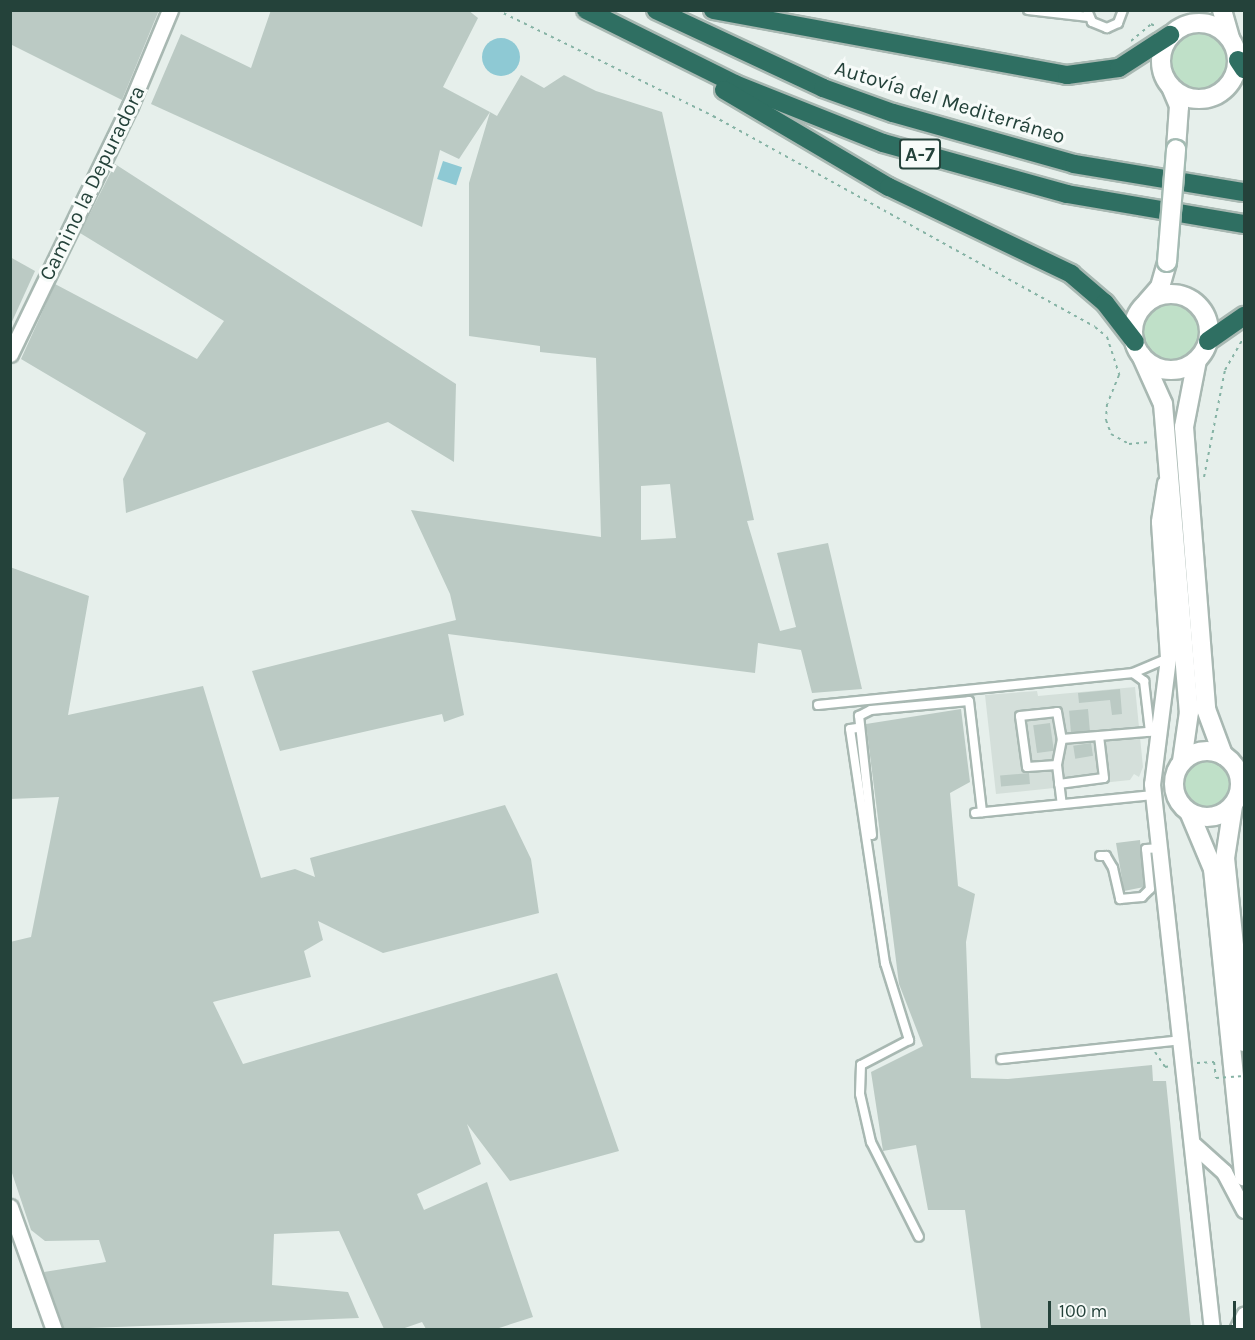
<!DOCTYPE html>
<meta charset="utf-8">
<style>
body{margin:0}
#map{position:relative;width:1255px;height:1340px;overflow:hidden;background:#e6efeb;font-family:Karla,sans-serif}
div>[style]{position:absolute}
.built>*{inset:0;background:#d4dfda}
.green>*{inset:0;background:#bfe0c8}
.round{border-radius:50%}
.water>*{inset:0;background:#8ec9d4;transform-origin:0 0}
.building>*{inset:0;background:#bbcac4;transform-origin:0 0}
.path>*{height:2px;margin-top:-1px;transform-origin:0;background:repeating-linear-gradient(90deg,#86b3a5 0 3px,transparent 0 7.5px)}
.roads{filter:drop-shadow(2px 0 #a8b8b2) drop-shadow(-2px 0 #a8b8b2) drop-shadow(0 2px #a8b8b2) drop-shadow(0 -2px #a8b8b2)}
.lane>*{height:8px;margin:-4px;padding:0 4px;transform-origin:4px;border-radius:4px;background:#fff}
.street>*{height:15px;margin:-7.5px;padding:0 7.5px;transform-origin:7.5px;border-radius:7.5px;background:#fff}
.secondary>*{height:18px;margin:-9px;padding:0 9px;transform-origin:9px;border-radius:9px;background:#fff}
.secondary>.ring{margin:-9px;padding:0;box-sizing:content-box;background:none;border:18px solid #fff;border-radius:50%}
.highway>*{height:18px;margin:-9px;padding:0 9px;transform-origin:9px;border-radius:9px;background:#2f6f62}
.path-bridge>*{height:2px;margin-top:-1px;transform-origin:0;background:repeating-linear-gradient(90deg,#86b3a5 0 3px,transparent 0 7.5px)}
.bridges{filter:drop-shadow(2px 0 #a4bbb3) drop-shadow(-2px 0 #a4bbb3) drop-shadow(0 2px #a4bbb3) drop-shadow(0 -2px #a4bbb3)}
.secondary-bridge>*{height:18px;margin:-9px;padding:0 9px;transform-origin:9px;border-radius:9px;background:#fff}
span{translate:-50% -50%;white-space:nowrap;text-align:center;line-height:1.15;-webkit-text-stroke:6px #f7fbf9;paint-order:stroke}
.shield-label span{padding:2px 4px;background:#f7fbf9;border:2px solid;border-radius:4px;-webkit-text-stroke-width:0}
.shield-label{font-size:20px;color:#24423a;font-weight:700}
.street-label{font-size:21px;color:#24423a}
.frame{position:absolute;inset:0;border:12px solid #24423a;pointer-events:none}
.scale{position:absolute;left:1048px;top:1301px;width:188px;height:27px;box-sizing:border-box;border:3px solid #24423a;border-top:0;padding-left:8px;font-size:18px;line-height:21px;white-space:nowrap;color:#24423a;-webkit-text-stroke:4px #f7fbf9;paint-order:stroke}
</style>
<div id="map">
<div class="built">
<i style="clip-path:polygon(1135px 687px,1143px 767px,1139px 777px,1134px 774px,1130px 780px,996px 794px,985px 695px,1037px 691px,1038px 696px)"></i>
</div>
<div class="green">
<i class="round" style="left:1165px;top:27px;width:66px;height:66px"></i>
<i class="round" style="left:1140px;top:299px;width:62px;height:62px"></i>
<i class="round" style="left:1178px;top:756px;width:56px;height:56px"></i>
</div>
<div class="water">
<i class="round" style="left:482px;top:38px;width:38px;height:38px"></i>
<i style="left:443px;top:161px;width:20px;height:19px;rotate:18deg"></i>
</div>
<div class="building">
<i style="clip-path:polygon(10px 10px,159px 10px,122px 100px,10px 44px)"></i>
<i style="clip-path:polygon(271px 10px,468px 10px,478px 18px,443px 87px,490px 112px,459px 159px,440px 150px,422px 227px,151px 104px,181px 34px,251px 68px)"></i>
<i style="clip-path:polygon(evenodd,521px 75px,544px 88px,564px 75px,596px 91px,662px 112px,754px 520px,747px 521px,780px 631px,796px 627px,777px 553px,828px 543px,862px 689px,812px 693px,801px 650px,758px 643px,755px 673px,448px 634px,464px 715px,444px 722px,442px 714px,280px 751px,252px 671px,456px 620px,450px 594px,411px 510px,601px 537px,596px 358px,540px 352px,540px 346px,469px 336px,469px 183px,490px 112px,497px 116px,521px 75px,670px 484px,676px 538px,641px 540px,641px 486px,670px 484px)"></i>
<i style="clip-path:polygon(115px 164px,456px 384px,454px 462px,388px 422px,126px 513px,123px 479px,146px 433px,21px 359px,55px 284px,197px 359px,224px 321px,80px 233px)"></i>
<i style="clip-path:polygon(10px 257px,35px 271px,10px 326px)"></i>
<i style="clip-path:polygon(10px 567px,89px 596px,68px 715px,203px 686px,261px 878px,295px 869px,315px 877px,310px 858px,505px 805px,531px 859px,539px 913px,383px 953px,318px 921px,323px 940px,304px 951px,311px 977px,213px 1002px,243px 1064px,557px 973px,619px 1151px,510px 1181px,467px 1124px,481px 1164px,417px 1194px,424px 1210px,487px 1182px,533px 1317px,496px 1329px,426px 1329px,422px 1322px,402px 1329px,384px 1329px,339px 1231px,274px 1234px,272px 1285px,348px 1292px,359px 1318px,63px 1329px,44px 1272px,106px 1262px,99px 1240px,45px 1241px,31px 1230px,10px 1167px,10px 942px,31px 937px,59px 797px,10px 799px)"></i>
<i style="clip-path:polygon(1120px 689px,1122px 714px,1112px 715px,1110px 700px,1079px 703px,1078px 693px)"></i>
<i style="clip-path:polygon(961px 709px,970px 782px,950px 793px,958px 886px,975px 894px,966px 942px,971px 1078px,1008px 1079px,1152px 1065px,1153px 1081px,1166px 1081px,1191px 1329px,981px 1329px,965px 1210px,928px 1210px,916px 1145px,883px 1151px,871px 1072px,923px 1046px,899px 984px,866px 724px)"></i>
<i style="left:1088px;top:709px;width:22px;height:19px;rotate:85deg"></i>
<i style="left:1050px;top:723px;width:28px;height:17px;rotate:82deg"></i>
<i style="left:1091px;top:743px;width:13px;height:18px;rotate:81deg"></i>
<i style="left:1029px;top:773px;width:11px;height:29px;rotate:85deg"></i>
<i style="clip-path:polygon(1140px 840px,1144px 887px,1124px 891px,1116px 843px)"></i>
</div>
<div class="path">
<i style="left:497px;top:10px;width:241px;rotate:26.1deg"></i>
<i style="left:713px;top:116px;width:436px;rotate:28.9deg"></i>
<i style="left:1095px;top:327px;width:16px;rotate:40deg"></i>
<i style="left:1107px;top:337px;width:40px;rotate:72deg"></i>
<i style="left:1119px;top:375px;width:31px;rotate:112deg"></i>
<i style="left:1107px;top:404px;width:16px;rotate:94deg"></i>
<i style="left:1106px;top:420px;width:15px;rotate:70deg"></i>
<i style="left:1111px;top:434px;width:21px;rotate:29deg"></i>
<i style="left:1129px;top:444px;width:22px;rotate:-5deg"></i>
<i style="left:1131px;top:41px;width:26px;rotate:-40deg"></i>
<i style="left:1151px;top:24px;width:4px;rotate:27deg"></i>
<i style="left:1204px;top:477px;width:109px;rotate:-78.9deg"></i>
<i style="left:1225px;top:370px;width:38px;rotate:-60deg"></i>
<i style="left:1155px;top:1052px;width:18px;rotate:56deg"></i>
<i style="left:1165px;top:1067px;width:6px;rotate:-9deg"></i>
<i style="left:1197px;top:1063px;width:17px;rotate:-3deg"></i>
<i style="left:1214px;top:1062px;width:16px;rotate:83deg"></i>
</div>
<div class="roads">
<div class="lane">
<i style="left:1028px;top:10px;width:61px;rotate:6.5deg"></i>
<i style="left:1087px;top:10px;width:13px;rotate:67deg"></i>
<i style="left:1092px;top:22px;width:16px;rotate:22deg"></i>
<i style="left:1107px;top:28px;width:12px;rotate:-24deg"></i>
<i style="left:1118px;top:23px;width:14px;rotate:-69deg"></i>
<i style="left:1133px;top:673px;width:14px;rotate:36deg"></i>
<i style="left:1144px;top:681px;width:51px;rotate:83.3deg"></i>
<i style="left:818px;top:705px;width:317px;rotate:-5.8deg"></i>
<i style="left:1133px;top:673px;width:38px;rotate:-23deg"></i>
<i style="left:857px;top:728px;width:7px;rotate:172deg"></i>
<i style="left:850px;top:729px;width:237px;rotate:81.5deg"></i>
<i style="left:885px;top:963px;width:81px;rotate:72.7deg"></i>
<i style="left:909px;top:1040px;width:54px;rotate:152.5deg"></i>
<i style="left:861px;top:1065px;width:29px;rotate:92deg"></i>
<i style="left:860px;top:1094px;width:49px;rotate:77.1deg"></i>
<i style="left:871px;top:1142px;width:106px;rotate:63.2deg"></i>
<i style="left:1062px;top:739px;width:97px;rotate:-4.7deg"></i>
<i style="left:1057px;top:765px;width:30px;rotate:176deg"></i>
<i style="left:1027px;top:767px;width:51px;rotate:-97.8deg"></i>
<i style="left:1020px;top:716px;width:37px;rotate:-6deg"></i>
<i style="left:1057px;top:712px;width:27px;rotate:80deg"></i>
<i style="left:1062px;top:739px;width:26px;rotate:101deg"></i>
<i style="left:1057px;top:765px;width:39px;rotate:83deg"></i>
<i style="left:1059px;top:784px;width:45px;rotate:-7.6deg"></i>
<i style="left:1104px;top:778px;width:42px;rotate:-96.8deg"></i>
<i style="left:975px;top:813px;width:179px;rotate:-5.8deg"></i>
<i style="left:872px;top:835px;width:120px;rotate:-96.2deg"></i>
<i style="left:859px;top:716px;width:13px;rotate:-27deg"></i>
<i style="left:871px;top:710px;width:98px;rotate:-5.2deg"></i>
<i style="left:969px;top:701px;width:112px;rotate:83.3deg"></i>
<i style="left:1100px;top:856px;width:6px"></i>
<i style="left:1106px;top:856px;width:14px;rotate:60deg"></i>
<i style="left:1113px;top:868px;width:32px;rotate:77deg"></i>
<i style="left:1120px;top:899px;width:22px;rotate:-5deg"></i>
<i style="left:1142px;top:897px;width:11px;rotate:-45deg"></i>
<i style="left:1150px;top:889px;width:40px;rotate:-95.7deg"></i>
<i style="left:1146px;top:849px;width:14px;rotate:-4deg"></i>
<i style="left:1001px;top:1059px;width:181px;rotate:-6deg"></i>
</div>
<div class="street">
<i style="left:10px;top:354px;width:276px;rotate:-64.2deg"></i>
<i style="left:130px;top:106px;width:104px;rotate:-67.4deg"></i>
<i style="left:1165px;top:483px;width:39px;rotate:99deg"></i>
<i style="left:1159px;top:522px;width:136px;rotate:86.2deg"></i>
<i style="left:1168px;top:658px;width:127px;rotate:97.2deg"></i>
<i style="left:1152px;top:784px;width:549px;rotate:83.73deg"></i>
<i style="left:1240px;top:778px;width:4px;rotate:-14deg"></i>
<i style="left:1193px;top:1144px;width:42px;rotate:42.1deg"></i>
<i style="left:1224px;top:1172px;width:43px;rotate:62.2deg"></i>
<i style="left:10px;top:1207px;width:131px;rotate:70.3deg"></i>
<i style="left:1237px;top:1330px;width:17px;rotate:-65deg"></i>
</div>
<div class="secondary">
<i style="left:1222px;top:10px;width:29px;rotate:74deg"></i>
<i class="ring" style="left:1161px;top:23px;width:58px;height:58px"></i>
<i style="left:1171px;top:87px;width:21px;rotate:67deg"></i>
<i style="left:1179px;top:106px;width:43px;rotate:94deg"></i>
<i class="ring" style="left:1133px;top:294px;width:58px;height:58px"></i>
<i style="left:1147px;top:302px;width:20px;rotate:-49deg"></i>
<i style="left:1160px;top:287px;width:26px;rotate:-74deg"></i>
<i style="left:1141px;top:355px;width:54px;rotate:65.8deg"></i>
<i style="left:1163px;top:404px;width:309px;rotate:85.2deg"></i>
<i style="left:1189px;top:712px;width:49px;rotate:98.1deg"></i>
<i style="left:1197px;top:360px;width:68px;rotate:101deg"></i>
<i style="left:1184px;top:427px;width:283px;rotate:85.5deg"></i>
<i style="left:1206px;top:709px;width:49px;rotate:69.7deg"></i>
<i class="ring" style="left:1174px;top:751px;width:48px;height:48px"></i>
<i style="left:1233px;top:806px;width:53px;rotate:98.7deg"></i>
<i style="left:1225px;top:858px;width:185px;rotate:84.1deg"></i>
<i style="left:1190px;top:814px;width:60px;rotate:67.3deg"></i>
<i style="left:1213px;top:869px;width:309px;rotate:84.2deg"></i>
</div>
<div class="highway">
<i style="left:586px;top:10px;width:166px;rotate:26.4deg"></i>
<i style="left:735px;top:84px;width:159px;rotate:21.7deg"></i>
<i style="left:883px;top:143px;width:191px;rotate:15.5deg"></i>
<i style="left:1067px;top:194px;width:180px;rotate:9.6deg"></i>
<i style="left:656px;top:10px;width:184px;rotate:25deg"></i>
<i style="left:823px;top:88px;width:74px;rotate:19.7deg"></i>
<i style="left:893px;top:113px;width:188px;rotate:15.7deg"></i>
<i style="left:1074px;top:164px;width:172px;rotate:9.4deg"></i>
<i style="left:713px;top:10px;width:360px;rotate:10.4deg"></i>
<i style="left:1067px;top:75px;width:52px;rotate:-7.7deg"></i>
<i style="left:1119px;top:68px;width:61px;rotate:-32.9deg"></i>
<i style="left:1238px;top:60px;width:11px;rotate:56deg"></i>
<i style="left:724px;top:90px;width:191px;rotate:30.5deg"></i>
<i style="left:889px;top:187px;width:202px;rotate:25.5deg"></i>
<i style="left:1071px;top:274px;width:45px;rotate:40.5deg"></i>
<i style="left:1105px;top:303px;width:49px;rotate:52.4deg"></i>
<i style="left:1208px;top:341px;width:44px;rotate:-34.8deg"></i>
</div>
</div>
<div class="path-bridge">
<i style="left:1216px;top:1078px;width:28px;rotate:-4deg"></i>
</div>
<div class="bridges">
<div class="secondary-bridge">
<i style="left:1167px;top:262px;width:113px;rotate:-85.4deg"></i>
</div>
</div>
<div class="shield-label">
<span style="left:920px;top:154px">A-7</span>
</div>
<div class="street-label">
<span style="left:950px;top:102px;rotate:17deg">Autovía del Mediterráneo</span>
<span style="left:92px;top:183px;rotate:-64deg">Camino la Depuradora</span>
</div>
<div class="frame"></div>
<div class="scale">100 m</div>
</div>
